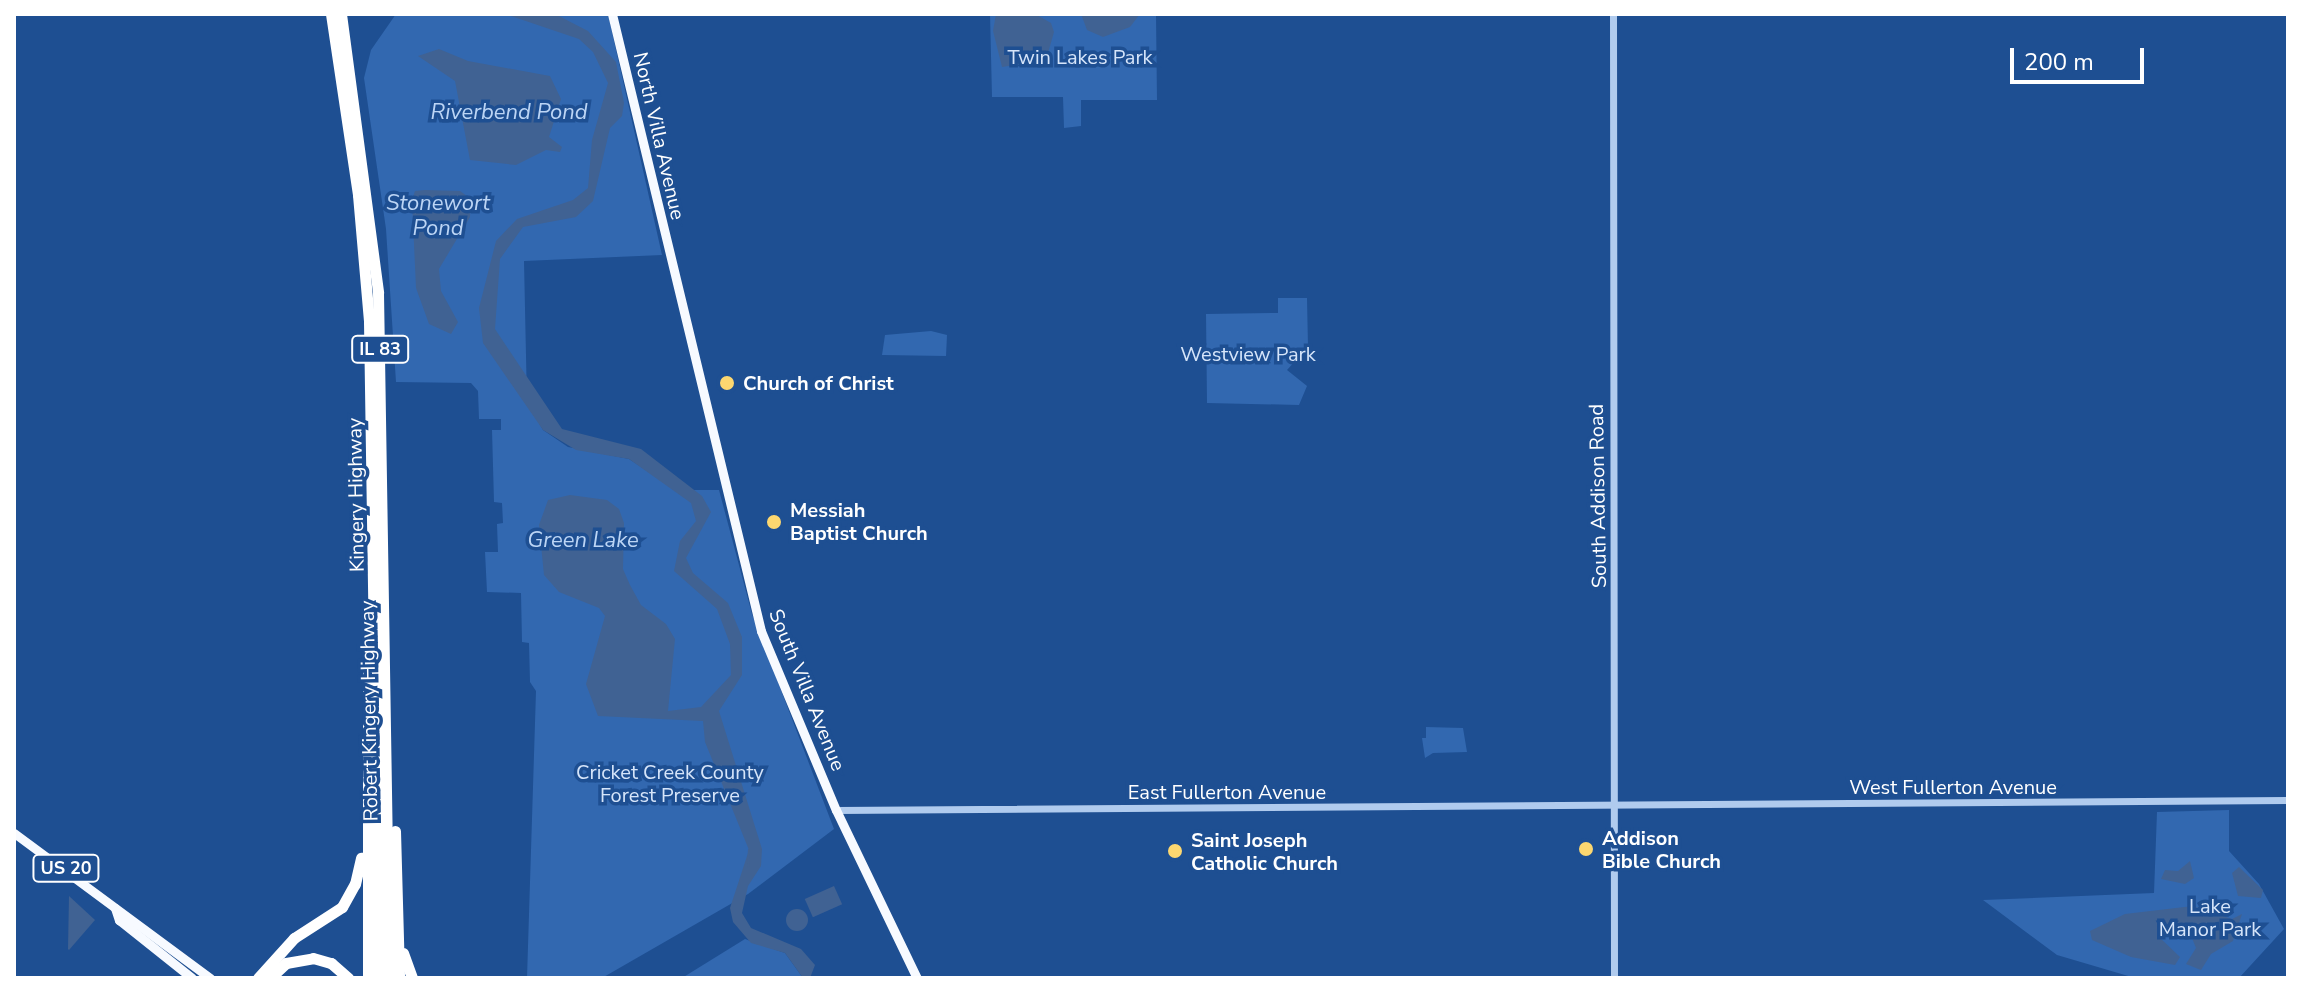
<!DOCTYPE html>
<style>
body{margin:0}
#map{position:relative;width:2302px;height:992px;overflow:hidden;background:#1e4f92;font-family:"Nunito Sans",sans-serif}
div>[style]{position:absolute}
.green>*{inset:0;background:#3268b0}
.water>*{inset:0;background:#406293;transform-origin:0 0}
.round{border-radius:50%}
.stream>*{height:2px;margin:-1px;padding:0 1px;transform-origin:1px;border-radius:1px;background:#406293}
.minor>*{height:7px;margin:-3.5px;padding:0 3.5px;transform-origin:3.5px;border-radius:3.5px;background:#b0cbee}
.major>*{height:9px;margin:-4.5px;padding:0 4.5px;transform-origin:4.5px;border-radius:4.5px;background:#f7faff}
.highway>*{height:11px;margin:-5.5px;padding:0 5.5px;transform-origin:5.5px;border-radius:5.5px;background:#fff}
.dots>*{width:22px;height:22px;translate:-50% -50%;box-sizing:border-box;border:4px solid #1e4f92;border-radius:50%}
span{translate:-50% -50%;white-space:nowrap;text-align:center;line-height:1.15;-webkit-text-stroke:7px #1e4f92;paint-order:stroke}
.shield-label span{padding:2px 6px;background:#1e4f92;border:2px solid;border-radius:6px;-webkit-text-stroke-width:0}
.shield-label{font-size:18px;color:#fff;font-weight:700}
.park-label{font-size:20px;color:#d6e5fa}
.street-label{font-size:20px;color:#fff}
.poi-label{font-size:20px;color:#fff;font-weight:700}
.left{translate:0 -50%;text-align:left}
.water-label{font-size:22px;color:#bcd5f5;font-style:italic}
.frame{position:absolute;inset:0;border:16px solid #fff;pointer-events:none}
.scale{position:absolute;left:2010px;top:48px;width:134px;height:36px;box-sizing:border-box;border:4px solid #fff;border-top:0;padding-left:10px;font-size:24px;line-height:28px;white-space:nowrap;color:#fff;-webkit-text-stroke:6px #1e4f92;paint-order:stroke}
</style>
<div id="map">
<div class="green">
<i style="clip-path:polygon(396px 14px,608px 14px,662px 255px,524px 261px,527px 403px,543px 430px,568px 447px,629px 459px,676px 490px,719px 490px,752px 614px,834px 829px,748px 894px,602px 978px,527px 978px,536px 691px,530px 682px,529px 643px,522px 642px,521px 593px,487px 592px,485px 552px,498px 552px,497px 524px,503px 523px,502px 503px,494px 502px,492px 430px,501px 430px,501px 419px,479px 419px,478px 391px,471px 383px,396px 382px,386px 229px,364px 78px,371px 50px)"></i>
<i style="clip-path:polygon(990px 14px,1156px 14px,1157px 100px,1081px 100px,1081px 126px,1064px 128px,1063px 97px,992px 97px)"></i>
<i style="clip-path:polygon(1278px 298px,1307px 298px,1308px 347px,1287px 370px,1307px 386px,1299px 405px,1207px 403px,1206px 314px,1278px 313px)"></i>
<i style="clip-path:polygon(931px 331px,947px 335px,946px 356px,882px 355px,885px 335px)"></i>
<i style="clip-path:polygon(1426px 727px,1463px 728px,1467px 752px,1433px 753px,1425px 758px,1422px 738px,1426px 738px)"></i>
<i style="clip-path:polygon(2229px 810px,2229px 851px,2259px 884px,2284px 929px,2239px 978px,2135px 978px,2057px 955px,1983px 900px,2154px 893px,2157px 812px)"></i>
<i style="clip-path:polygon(745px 939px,785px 953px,803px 978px,682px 978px)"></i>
</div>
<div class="water">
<i style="clip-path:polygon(505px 14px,555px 14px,588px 31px,616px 62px,624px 103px,622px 116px,610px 128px,593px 201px,576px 217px,523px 227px,500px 259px,495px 329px,562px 429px,641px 449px,702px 496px,711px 512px,686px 558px,693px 573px,728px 603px,742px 637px,742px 675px,719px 711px,762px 849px,761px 866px,748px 886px,742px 913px,751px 928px,801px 949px,815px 965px,810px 978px,803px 978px,785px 953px,751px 943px,733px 922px,730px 908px,749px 850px,705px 742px,703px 721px,598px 716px,586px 684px,605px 616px,599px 608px,559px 592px,544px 575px,539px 525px,548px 500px,570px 495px,607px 500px,619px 509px,624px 523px,623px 569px,630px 585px,641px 605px,666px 624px,675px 639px,668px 711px,701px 707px,731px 675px,730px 644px,717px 609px,674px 571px,680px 541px,696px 521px,691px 503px,629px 459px,576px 450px,543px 430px,483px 343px,479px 308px,496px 241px,517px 219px,573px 200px,588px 188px,592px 140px,608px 83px,593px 52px,579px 39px)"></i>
<i style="clip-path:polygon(996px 14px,1035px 14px,1051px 23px,1054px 32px,1046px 60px,1002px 67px,993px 31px)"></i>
<i style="clip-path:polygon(1081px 14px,1140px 14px,1130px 27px,1103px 37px,1087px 30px)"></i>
<i style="clip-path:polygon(439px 49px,468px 61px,550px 76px,561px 99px,549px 137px,562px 147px,560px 152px,546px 150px,516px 165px,470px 160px,455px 81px,418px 56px)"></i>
<i style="clip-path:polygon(425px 190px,460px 191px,471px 199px,470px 217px,439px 269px,441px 291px,458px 322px,451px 334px,429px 324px,416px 288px,412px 200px,415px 191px)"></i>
<i style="clip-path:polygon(2190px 861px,2194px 878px,2185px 884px,2161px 879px,2165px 870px,2178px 871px)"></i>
<i style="clip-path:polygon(2239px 867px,2263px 890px,2261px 898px,2238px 896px,2232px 873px)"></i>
<i style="left:834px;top:886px;width:20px;height:32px;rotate:66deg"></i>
<i style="clip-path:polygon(69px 896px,95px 920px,69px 950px,68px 949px)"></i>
<i style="clip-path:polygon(2193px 906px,2232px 919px,2242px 914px,2233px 941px,2211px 954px,2201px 970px,2186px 964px,2196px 948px,2192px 938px,2158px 936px,2180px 957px,2175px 965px,2131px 957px,2092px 940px,2090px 931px,2125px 914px)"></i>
<i class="round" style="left:786px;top:909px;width:22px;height:22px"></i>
</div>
<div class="stream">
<i style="left:748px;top:867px;width:17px;rotate:-87deg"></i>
</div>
<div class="minor">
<i style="left:1613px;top:14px;width:964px;rotate:89.94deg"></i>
<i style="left:836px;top:810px;width:1452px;rotate:-0.39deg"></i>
</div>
<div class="major">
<i style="left:612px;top:14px;width:635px;rotate:76.42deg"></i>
<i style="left:761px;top:631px;width:194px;rotate:67.3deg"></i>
<i style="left:836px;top:810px;width:187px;rotate:64.3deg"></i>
<i style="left:14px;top:833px;width:244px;rotate:36.5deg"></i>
<i style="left:115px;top:908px;width:13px;rotate:72deg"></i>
<i style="left:119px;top:920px;width:93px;rotate:38.5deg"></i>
</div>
<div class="highway">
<i style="left:331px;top:14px;width:183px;rotate:81.5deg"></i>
<i style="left:358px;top:195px;width:127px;rotate:85deg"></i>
<i style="left:369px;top:322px;width:656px;rotate:89.13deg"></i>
<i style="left:341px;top:14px;width:281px;rotate:82.4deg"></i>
<i style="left:378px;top:293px;width:685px;rotate:89.08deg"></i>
<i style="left:368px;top:667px;width:311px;rotate:90deg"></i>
<i style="left:395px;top:831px;width:147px;rotate:88.4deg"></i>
<i style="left:403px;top:953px;width:27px;rotate:70deg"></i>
<i style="left:258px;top:978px;width:54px;rotate:-48deg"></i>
<i style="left:294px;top:938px;width:57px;rotate:-32.9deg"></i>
<i style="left:342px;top:907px;width:26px;rotate:-61deg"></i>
<i style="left:355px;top:884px;width:27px;rotate:-77deg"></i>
<i style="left:270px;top:978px;width:22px;rotate:-43deg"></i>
<i style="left:286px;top:963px;width:27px;rotate:-10deg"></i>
<i style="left:313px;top:958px;width:19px;rotate:16deg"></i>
<i style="left:331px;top:963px;width:23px;rotate:41deg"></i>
</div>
<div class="dots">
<i style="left:727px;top:383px;background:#fcd770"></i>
<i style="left:774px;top:522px;background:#fcd770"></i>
<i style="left:1586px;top:849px;background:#fcd770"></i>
<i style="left:1175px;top:851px;background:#fcd770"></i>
</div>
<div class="shield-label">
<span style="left:380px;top:349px">IL 83</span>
<span style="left:66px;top:868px">US 20</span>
</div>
<div class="park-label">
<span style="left:1080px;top:57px">Twin Lakes Park</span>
<span style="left:1248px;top:354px">Westview Park</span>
<span style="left:670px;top:784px">Cricket Creek County<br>Forest Preserve</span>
<span style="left:2210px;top:918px">Lake<br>Manor Park</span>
</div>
<div class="street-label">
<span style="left:659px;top:136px;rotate:77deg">North Villa Avenue</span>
<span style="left:356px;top:495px;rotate:-91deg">Kingery Highway</span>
<span style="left:1598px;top:496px;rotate:-91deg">South Addison Road</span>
<span style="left:807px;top:690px;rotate:68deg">South Villa Avenue</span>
<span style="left:369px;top:711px;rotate:-91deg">Robert Kingery Highway</span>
<span style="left:1953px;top:787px">West Fullerton Avenue</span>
<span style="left:1227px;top:792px">East Fullerton Avenue</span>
</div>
<div class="poi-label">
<span class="left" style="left:743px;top:383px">Church of Christ</span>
<span class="left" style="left:790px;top:522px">Messiah<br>Baptist Church</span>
<span class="left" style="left:1602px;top:850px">Addison<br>Bible Church</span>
<span class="left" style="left:1191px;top:852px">Saint Joseph<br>Catholic Church</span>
</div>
<div class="water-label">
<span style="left:509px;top:113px">Riverbend Pond</span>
<span style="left:438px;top:216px">Stonewort<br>Pond</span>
<span style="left:583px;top:541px">Green Lake</span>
</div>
<div class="frame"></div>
<div class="scale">200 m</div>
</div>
